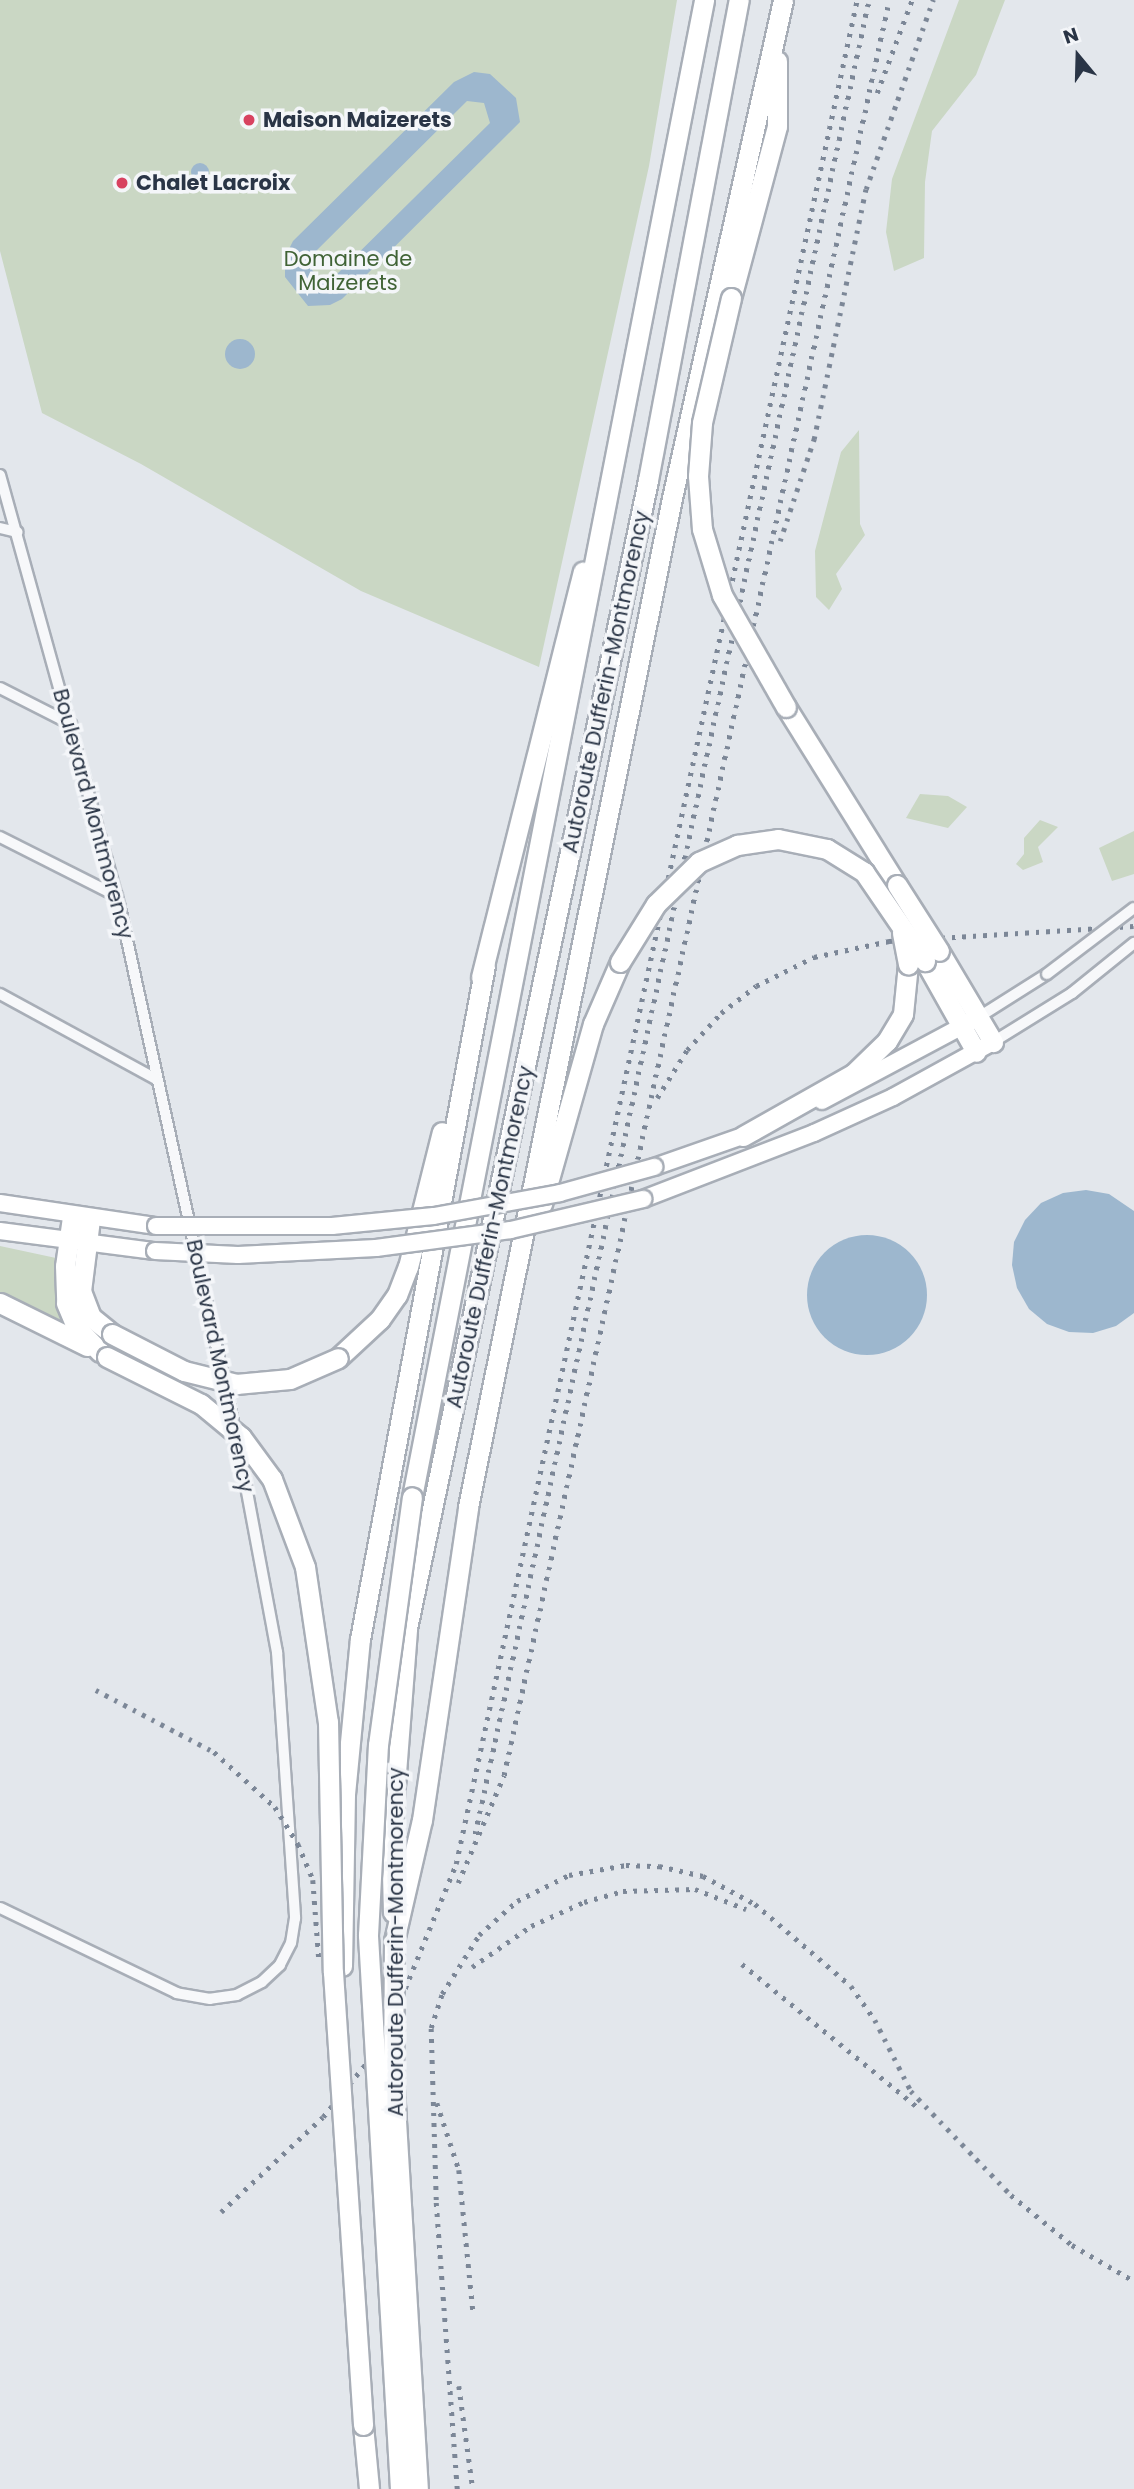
<!DOCTYPE html>
<style>
body{margin:0}
#map{position:relative;width:1134px;height:2489px;overflow:hidden;background:#e3e7ec;font-family:Poppins,sans-serif}
div>[style]{position:absolute}
.green>*{inset:0;background:#cad7c4}
.water>*{inset:0;background:#9db7ce}
.round{border-radius:50%}
.roads{filter:drop-shadow(2px 0 #a8aeb7) drop-shadow(-2px 0 #a8aeb7) drop-shadow(0 2px #a8aeb7) drop-shadow(0 -2px #a8aeb7)}
.street>*{height:10px;margin:-5px;padding:0 5px;transform-origin:5px;border-radius:5px;background:#f7f8fa}
.secondary>*{height:16px;margin:-8px;padding:0 8px;transform-origin:8px;border-radius:8px;background:#fff}
.highway>*{height:19px;margin:-9.5px;padding:0 9.5px;transform-origin:9.5px;border-radius:9.5px;background:#fff}
.rail>*{height:4.5px;margin-top:-2.25px;transform-origin:0;background:repeating-linear-gradient(90deg,#7c8797 0 3.5px,transparent 0 10.5px)}
.bridges{filter:drop-shadow(2px 0 #a8aeb7) drop-shadow(-2px 0 #a8aeb7) drop-shadow(0 2px #a8aeb7) drop-shadow(0 -2px #a8aeb7)}
.street-bridge>*{height:10px;margin:-5px;padding:0 5px;transform-origin:5px;border-radius:5px;background:#f7f8fa}
.secondary-bridge>*{height:16px;margin:-8px;padding:0 8px;transform-origin:8px;border-radius:8px;background:#fff}
.highway-bridge>*{height:19px;margin:-9.5px;padding:0 9.5px;transform-origin:9.5px;border-radius:9.5px;background:#fff}
.dots>*{width:19px;height:19px;translate:-50% -50%;box-sizing:border-box;border:4px solid #f4f6f9;border-radius:50%}
span{translate:-50% -50%;white-space:nowrap;text-align:center;line-height:1.15;-webkit-text-stroke:7px #f4f6f9;paint-order:stroke}
.poi-label{font-size:21px;color:#2a3546;font-weight:700}
.left{translate:0 -50%;text-align:left}
.park-label{font-size:21px;color:#406336}
.street-label{font-size:21px;color:#2a3546}
.north{position:absolute;left:1043px;top:21px;width:70px;height:70px;-webkit-text-stroke:5px #f4f6f9;paint-order:stroke;rotate:341deg;font-size:19px;font-weight:700;line-height:28px;text-align:center;color:#2a3546}
.north::after{content:'';display:block;margin:auto;width:24px;height:32px;background:#2a3546;clip-path:polygon(50% 0,100% 100%,50% 72%,0 100%)}
</style>
<div id="map">
<div class="green">
<i style="clip-path:polygon(0 0,677px 0,649px 166px,539px 667px,361px 591px,141px 464px,42px 413px,0 251px)"></i>
<i style="clip-path:polygon(959px 0,1005px 0,976px 75px,932px 131px,925px 182px,924px 258px,894px 271px,886px 232px,892px 179px)"></i>
<i style="clip-path:polygon(859px 430px,860px 524px,865px 535px,836px 574px,842px 589px,829px 610px,816px 597px,815px 551px,841px 452px)"></i>
<i style="clip-path:polygon(920px 794px,948px 796px,967px 807px,948px 828px,906px 818px)"></i>
<i style="clip-path:polygon(1040px 820px,1058px 827px,1038px 847px,1043px 862px,1023px 870px,1016px 864px,1024px 854px,1024px 838px)"></i>
<i style="clip-path:polygon(1134px 831px,1134px 874px,1112px 881px,1099px 848px)"></i>
<i style="clip-path:polygon(0 1246px,56px 1258px,56px 1292px,70px 1327px,0 1300px)"></i>
</div>
<div class="water">
<i style="clip-path:polygon(evenodd,474px 72px,490px 74px,516px 98px,520px 122px,342px 299px,330px 305px,308px 306px,285px 277px,285px 257px,293px 241px,454px 82px,474px 72px,467px 101px,484px 103px,490px 123px,334px 277px,321px 279px,312px 270px,313px 254px,467px 101px)"></i>
<i class="round" style="left:191px;top:163px;width:18px;height:18px"></i>
<i class="round" style="left:225px;top:339px;width:30px;height:30px"></i>
<i style="clip-path:polygon(1086px 1190px,1109px 1194px,1134px 1211px,1134px 1313px,1116px 1326px,1093px 1333px,1069px 1332px,1047px 1324px,1029px 1309px,1017px 1288px,1012px 1265px,1014px 1242px,1025px 1220px,1041px 1203px,1063px 1193px)"></i>
<i class="round" style="left:807px;top:1235px;width:120px;height:120px"></i>
</div>
<div class="roads">
<div class="street">
<i style="left:0;top:475px;width:449px;rotate:74.5deg"></i>
<i style="left:120px;top:908px;width:554px;rotate:77.59deg"></i>
<i style="left:239px;top:1449px;width:207px;rotate:79.4deg"></i>
<i style="left:277px;top:1652px;width:267px;rotate:86.1deg"></i>
<i style="left:295px;top:1918px;width:25px;rotate:99deg"></i>
<i style="left:291px;top:1943px;width:25px;rotate:117deg"></i>
<i style="left:280px;top:1965px;width:25px;rotate:137deg"></i>
<i style="left:262px;top:1982px;width:28px;rotate:153deg"></i>
<i style="left:237px;top:1995px;width:27px;rotate:172deg"></i>
<i style="left:210px;top:1999px;width:34px;rotate:-170deg"></i>
<i style="left:177px;top:1993px;width:196px;rotate:-154.3deg"></i>
<i style="left:0;top:528px;width:18px;rotate:13deg"></i>
<i style="left:0;top:688px;width:80px;rotate:26.9deg"></i>
<i style="left:0;top:837px;width:131px;rotate:26.8deg"></i>
<i style="left:0;top:994px;width:178px;rotate:28.6deg"></i>
<i style="left:979px;top:1017px;width:80px;rotate:-32.3deg"></i>
<i style="left:993px;top:1042px;width:93px;rotate:-31.8deg"></i>
<i style="left:1072px;top:993px;width:80px;rotate:-38.9deg"></i>
</div>
<div class="secondary">
<i style="left:822px;top:1101px;width:170px;rotate:-28.1deg"></i>
<i style="left:654px;top:1167px;width:106px;rotate:-19.3deg"></i>
<i style="left:643px;top:1199px;width:183px;rotate:-21.1deg"></i>
<i style="left:814px;top:1133px;width:87px;rotate:-24.5deg"></i>
<i style="left:893px;top:1097px;width:114px;rotate:-28.8deg"></i>
<i style="left:0;top:1203px;width:158px;rotate:8.4deg"></i>
<i style="left:0;top:1231px;width:156px;rotate:7.4deg"></i>
</div>
<div class="highway">
<i style="left:731px;top:298px;width:178px;rotate:-75deg"></i>
<i style="left:777px;top:126px;width:65px;rotate:-90deg"></i>
<i style="left:786px;top:707px;width:210px;rotate:58.1deg"></i>
<i style="left:939px;top:951px;width:106px;rotate:59.3deg"></i>
<i style="left:925px;top:961px;width:104px;rotate:60.7deg"></i>
<i style="left:481px;top:977px;width:418px;rotate:-75.9deg"></i>
<i style="left:743px;top:1136px;width:126px;rotate:-29.4deg"></i>
<i style="left:853px;top:1074px;width:47px;rotate:-44.1deg"></i>
<i style="left:887px;top:1041px;width:31px;rotate:-59deg"></i>
<i style="left:903px;top:1014px;width:50px;rotate:-84.3deg"></i>
<i style="left:542px;top:1204px;width:187px;rotate:-74.2deg"></i>
<i style="left:593px;top:1024px;width:68px;rotate:-66.5deg"></i>
<i style="left:72px;top:1217px;width:49px;rotate:98.1deg"></i>
<i style="left:65px;top:1266px;width:37px;rotate:88deg"></i>
<i style="left:66px;top:1303px;width:26px;rotate:67deg"></i>
<i style="left:76px;top:1327px;width:35px;rotate:46deg"></i>
<i style="left:90px;top:1219px;width:73px;rotate:97.1deg"></i>
<i style="left:81px;top:1291px;width:28px;rotate:69deg"></i>
<i style="left:91px;top:1317px;width:27px;rotate:39deg"></i>
<i style="left:0;top:1303px;width:97px;rotate:26.3deg"></i>
<i style="left:338px;top:1358px;width:57px;rotate:-42.9deg"></i>
<i style="left:380px;top:1319px;width:29px;rotate:-55deg"></i>
<i style="left:397px;top:1295px;width:30px;rotate:-69deg"></i>
<i style="left:408px;top:1267px;width:139px;rotate:-75.9deg"></i>
<i style="left:412px;top:1497px;width:1525px;rotate:-78.96deg"></i>
<i style="left:393px;top:1912px;width:74px;rotate:-91.5deg"></i>
<i style="left:391px;top:1838px;width:211px;rotate:-85.6deg"></i>
<i style="left:407px;top:1628px;width:1173px;rotate:-78.14deg"></i>
<i style="left:648px;top:480px;width:489px;rotate:-79.3deg"></i>
<i style="left:394px;top:1941px;width:124px;rotate:-77deg"></i>
<i style="left:422px;top:1820px;width:316px;rotate:-81.6deg"></i>
<i style="left:468px;top:1507px;width:1029px;rotate:-78.57deg"></i>
<i style="left:672px;top:498px;width:510px;rotate:-77.43deg"></i>
<i style="left:342px;top:1966px;width:172px;rotate:-89deg"></i>
<i style="left:345px;top:1794px;width:156px;rotate:-84.5deg"></i>
<i style="left:360px;top:1639px;width:685px;rotate:-79.49deg"></i>
<i style="left:363px;top:2425px;width:64px;rotate:84.6deg"></i>
</div>
</div>
<div class="rail">
<i style="left:877px;top:93px;width:99px;rotate:-69.4deg"></i>
<i style="left:780px;top:541px;width:108px;rotate:-71.6deg"></i>
<i style="left:814px;top:439px;width:255px;rotate:-78.3deg"></i>
<i style="left:866px;top:189px;width:201px;rotate:-70.5deg"></i>
<i style="left:657px;top:1098px;width:57px;rotate:-58deg"></i>
<i style="left:687px;top:1050px;width:50px;rotate:-47.4deg"></i>
<i style="left:721px;top:1013px;width:44px;rotate:-37.6deg"></i>
<i style="left:756px;top:986px;width:65px;rotate:-26.6deg"></i>
<i style="left:814px;top:957px;width:77px;rotate:-12deg"></i>
<i style="left:889px;top:941px;width:245px;rotate:-3.5deg"></i>
<i style="left:96px;top:1690px;width:133px;rotate:27.7deg"></i>
<i style="left:214px;top:1752px;width:82px;rotate:42deg"></i>
<i style="left:275px;top:1807px;width:44px;rotate:58.1deg"></i>
<i style="left:298px;top:1844px;width:39px;rotate:67deg"></i>
<i style="left:313px;top:1880px;width:79px;rotate:85.7deg"></i>
<i style="left:475px;top:1834px;width:1876px;rotate:-77.88deg"></i>
<i style="left:458px;top:1883px;width:117px;rotate:-66.9deg"></i>
<i style="left:504px;top:1775px;width:1816px;rotate:-77.76deg"></i>
<i style="left:742px;top:1964px;width:225px;rotate:39.2deg"></i>
<i style="left:472px;top:1967px;width:72px;rotate:-34.8deg"></i>
<i style="left:531px;top:1926px;width:58px;rotate:-24.4deg"></i>
<i style="left:584px;top:1902px;width:41px;rotate:-15.8deg"></i>
<i style="left:623px;top:1891px;width:72px;rotate:-1.6deg"></i>
<i style="left:695px;top:1889px;width:55px;rotate:21.4deg"></i>
<i style="left:437px;top:2103px;width:71px;rotate:71.8deg"></i>
<i style="left:459px;top:2170px;width:142px;rotate:84.3deg"></i>
<i style="left:221px;top:2212px;width:139px;rotate:-43deg"></i>
<i style="left:323px;top:2117px;width:72px;rotate:-51.2deg"></i>
<i style="left:368px;top:2061px;width:60px;rotate:-61.3deg"></i>
<i style="left:397px;top:2008px;width:156px;rotate:-67.7deg"></i>
<i style="left:456px;top:1864px;width:1907px;rotate:-77.86deg"></i>
<i style="left:459px;top:2386px;width:104px;rotate:82.3deg"></i>
<i style="left:457px;top:2489px;width:290px;rotate:-94.2deg"></i>
<i style="left:436px;top:2200px;width:172px;rotate:-91.7deg"></i>
<i style="left:431px;top:2028px;width:36px;rotate:-72deg"></i>
<i style="left:442px;top:1994px;width:70px;rotate:-57.9deg"></i>
<i style="left:479px;top:1935px;width:51px;rotate:-41.8deg"></i>
<i style="left:517px;top:1901px;width:58px;rotate:-26.6deg"></i>
<i style="left:569px;top:1875px;width:58px;rotate:-10deg"></i>
<i style="left:626px;top:1865px;width:33px;rotate:2deg"></i>
<i style="left:659px;top:1866px;width:45px;rotate:12.8deg"></i>
<i style="left:703px;top:1876px;width:59px;rotate:28.3deg"></i>
<i style="left:755px;top:1904px;width:126px;rotate:40.5deg"></i>
<i style="left:851px;top:1986px;width:42px;rotate:54.8deg"></i>
<i style="left:875px;top:2020px;width:80px;rotate:63.1deg"></i>
<i style="left:911px;top:2091px;width:144px;rotate:46.1deg"></i>
<i style="left:1011px;top:2195px;width:79px;rotate:39.3deg"></i>
<i style="left:1072px;top:2245px;width:72px;rotate:30.1deg"></i>
</div>
<div class="bridges">
<div class="street-bridge">
<i style="left:1047px;top:974px;width:109px;rotate:-37.2deg"></i>
</div>
<div class="secondary-bridge">
<i style="left:156px;top:1226px;width:176px"></i>
<i style="left:332px;top:1226px;width:102px;rotate:-5.6deg"></i>
<i style="left:434px;top:1216px;width:128px;rotate:-10.3deg"></i>
<i style="left:560px;top:1193px;width:98px;rotate:-15.5deg"></i>
<i style="left:155px;top:1251px;width:83px;rotate:2.8deg"></i>
<i style="left:238px;top:1255px;width:138px;rotate:-2.9deg"></i>
<i style="left:376px;top:1248px;width:136px;rotate:-7.6deg"></i>
<i style="left:511px;top:1230px;width:136px;rotate:-13.2deg"></i>
</div>
<div class="highway-bridge">
<i style="left:731px;top:298px;width:128px;rotate:103.1deg"></i>
<i style="left:702px;top:423px;width:53px;rotate:94.3deg"></i>
<i style="left:698px;top:476px;width:53px;rotate:85.7deg"></i>
<i style="left:702px;top:529px;width:69px;rotate:73.1deg"></i>
<i style="left:722px;top:595px;width:129px;rotate:60.3deg"></i>
<i style="left:897px;top:885px;width:78px;rotate:57.5deg"></i>
<i style="left:902px;top:933px;width:32px;rotate:79deg"></i>
<i style="left:620px;top:962px;width:68px;rotate:-58.2deg"></i>
<i style="left:656px;top:904px;width:60px;rotate:-44.3deg"></i>
<i style="left:699px;top:862px;width:42px;rotate:-24.1deg"></i>
<i style="left:737px;top:845px;width:41px;rotate:-8.3deg"></i>
<i style="left:778px;top:839px;width:50px;rotate:11.5deg"></i>
<i style="left:827px;top:849px;width:44px;rotate:31.9deg"></i>
<i style="left:864px;top:872px;width:108px;rotate:55.6deg"></i>
<i style="left:112px;top:1334px;width:81px;rotate:27.2deg"></i>
<i style="left:184px;top:1371px;width:54px;rotate:14deg"></i>
<i style="left:236px;top:1384px;width:54px;rotate:-5.3deg"></i>
<i style="left:290px;top:1379px;width:52px;rotate:-23.6deg"></i>
<i style="left:107px;top:1357px;width:105px;rotate:26.6deg"></i>
<i style="left:201px;top:1404px;width:52px;rotate:39.5deg"></i>
<i style="left:241px;top:1437px;width:52px;rotate:53.6deg"></i>
<i style="left:272px;top:1479px;width:94px;rotate:69.4deg"></i>
<i style="left:305px;top:1567px;width:157px;rotate:81.6deg"></i>
<i style="left:328px;top:1722px;width:250px;rotate:88.9deg"></i>
<i style="left:333px;top:1972px;width:454px;rotate:86.2deg"></i>
<i style="left:394px;top:1941px;width:129px;rotate:90.4deg"></i>
<i style="left:393px;top:2070px;width:420px;rotate:86.6deg"></i>
<i style="left:400px;top:2489px;width:555px;rotate:-93.31deg"></i>
<i style="left:368px;top:1935px;width:190px;rotate:-87deg"></i>
<i style="left:378px;top:1745px;width:250px;rotate:-82.2deg"></i>
</div>
</div>
<div class="dots">
<i style="left:249px;top:120px;background:#d84260"></i>
<i style="left:122px;top:183px;background:#d84260"></i>
</div>
<div class="poi-label">
<span class="left" style="left:263px;top:120px">Maison Maizerets</span>
<span class="left" style="left:136px;top:183px">Chalet Lacroix</span>
</div>
<div class="park-label">
<span style="left:348px;top:271px">Domaine de<br>Maizerets</span>
</div>
<div class="street-label">
<span style="left:606px;top:682px;rotate:-78deg">Autoroute Dufferin-Montmorency</span>
<span style="left:93px;top:814px;rotate:75deg">Boulevard Montmorency</span>
<span style="left:490px;top:1237px;rotate:-78deg">Autoroute Dufferin-Montmorency</span>
<span style="left:220px;top:1366px;rotate:78deg">Boulevard Montmorency</span>
<span style="left:396px;top:1942px;rotate:-90deg">Autoroute Dufferin-Montmorency</span>
</div>
<div class="north">N</div>
</div>
